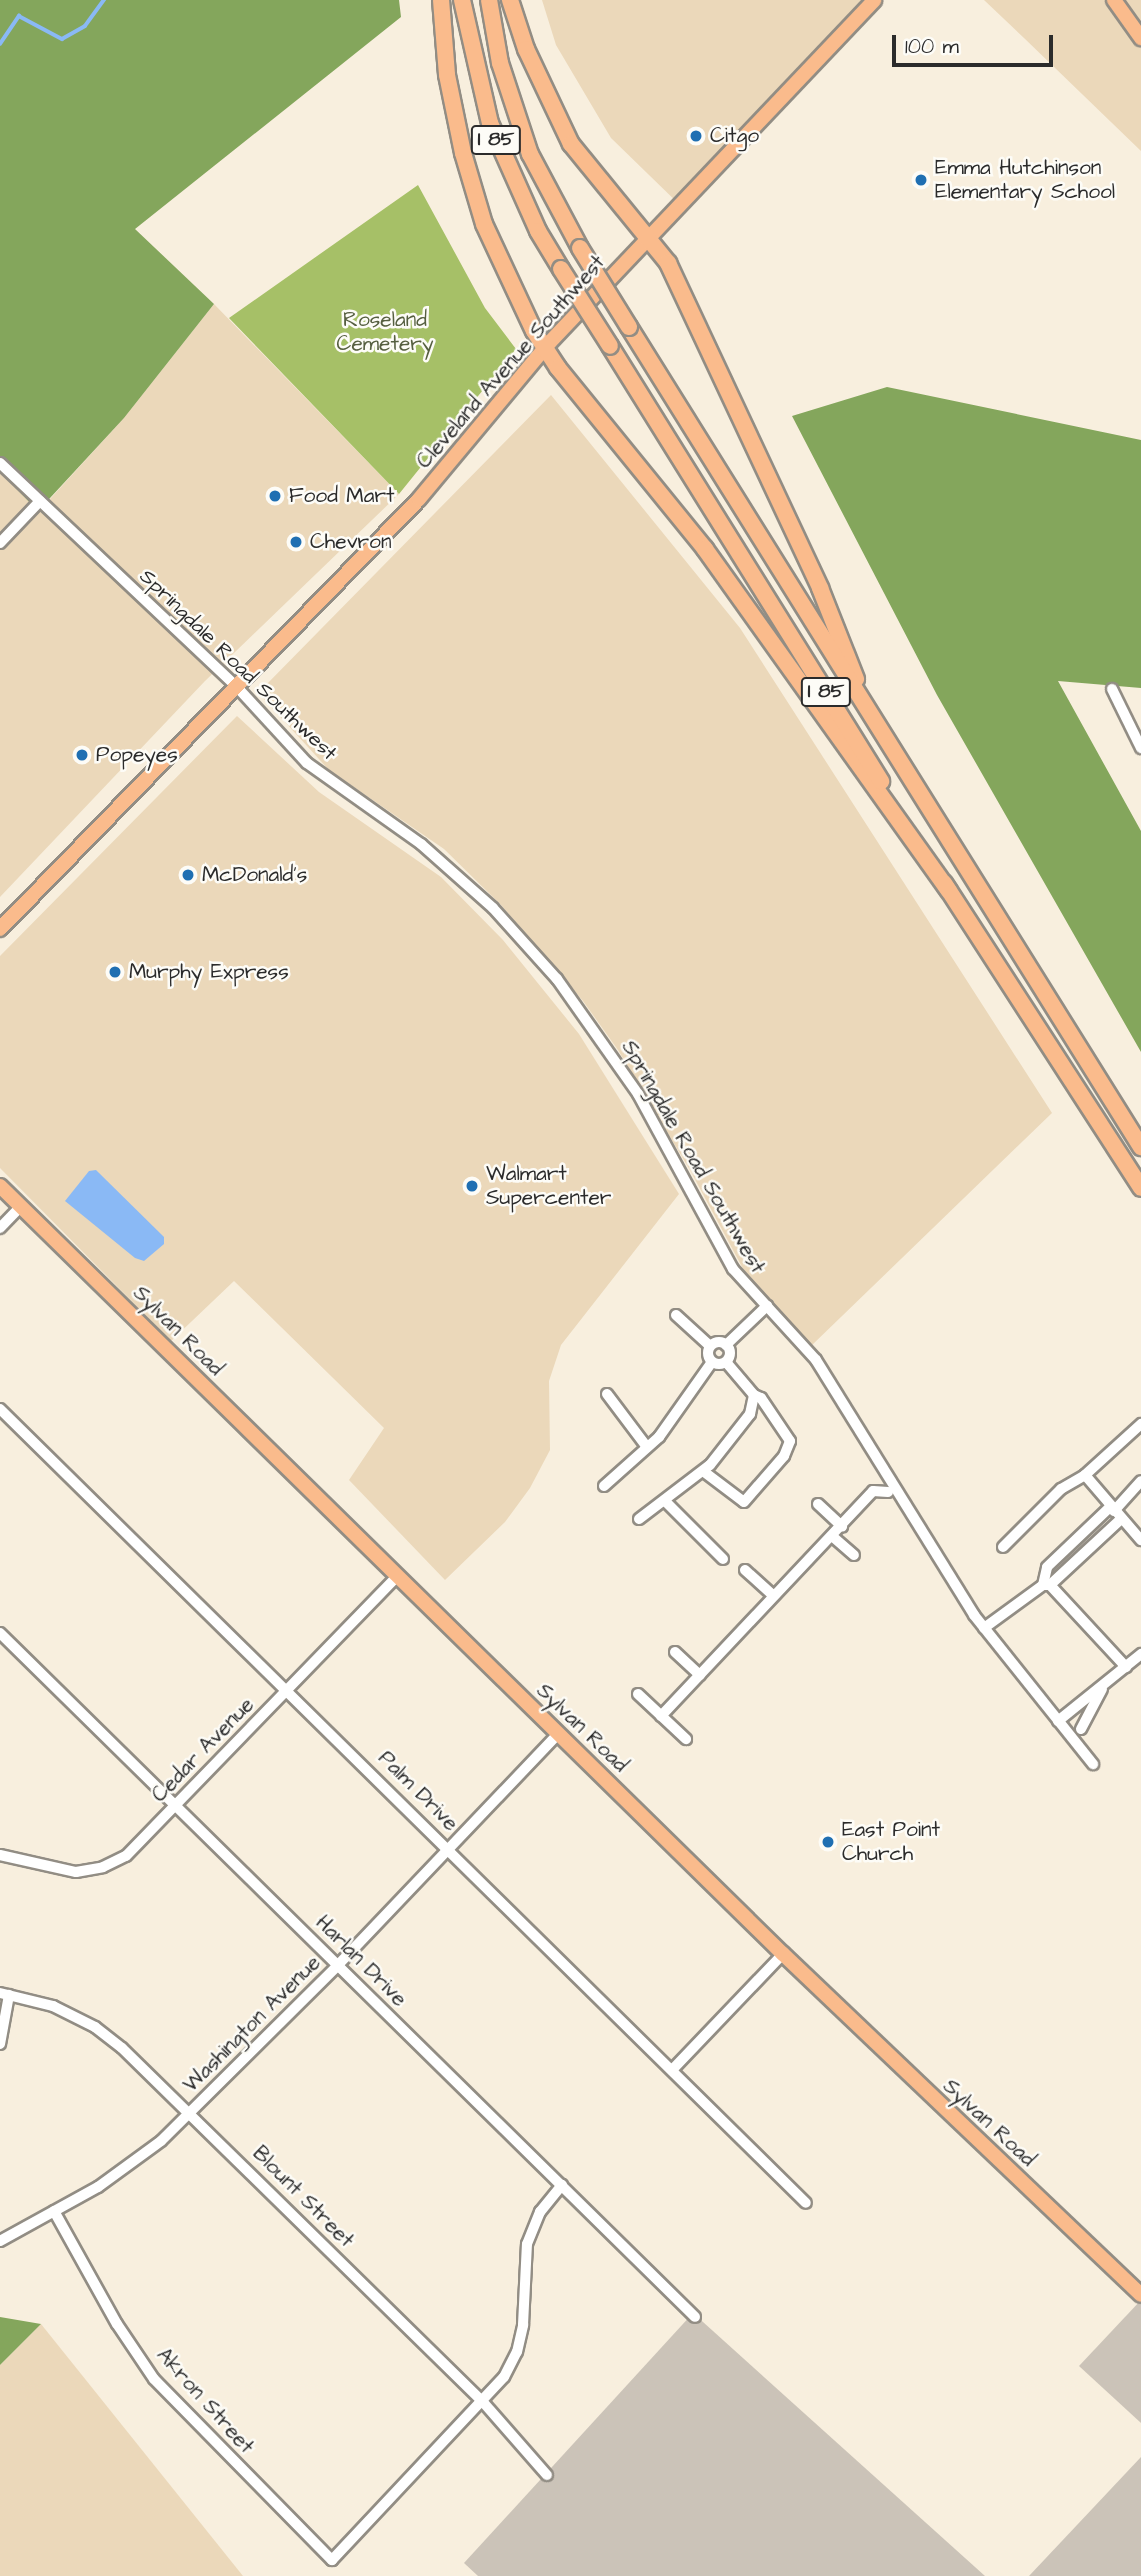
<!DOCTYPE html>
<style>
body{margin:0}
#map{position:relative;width:1141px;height:2576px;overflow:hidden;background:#f8efde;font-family:"Architects Daughter",sans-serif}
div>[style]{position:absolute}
.built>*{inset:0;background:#ebd8ba}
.industrial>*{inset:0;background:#cbc3b8}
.green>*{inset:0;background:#a6c067}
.forest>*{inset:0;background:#84a65c}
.water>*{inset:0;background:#8ab9f5}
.stream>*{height:3.5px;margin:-1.75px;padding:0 1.75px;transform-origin:1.75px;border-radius:1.75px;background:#8ab9f5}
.roads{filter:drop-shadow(2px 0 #928d84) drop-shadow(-2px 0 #928d84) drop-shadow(0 2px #928d84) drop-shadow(0 -2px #928d84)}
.minor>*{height:10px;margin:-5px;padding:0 5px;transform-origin:5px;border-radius:5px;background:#fff}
.minor>.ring{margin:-5px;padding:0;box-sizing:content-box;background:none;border:10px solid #fff;border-radius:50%}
.major>*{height:14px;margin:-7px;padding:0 7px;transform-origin:7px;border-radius:7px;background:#fabb8c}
.highway>*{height:16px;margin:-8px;padding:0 8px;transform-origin:8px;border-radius:8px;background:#fabb8c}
.bridges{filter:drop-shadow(2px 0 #928d84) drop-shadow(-2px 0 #928d84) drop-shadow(0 2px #928d84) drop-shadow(0 -2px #928d84)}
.highway-bridge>*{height:16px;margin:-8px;padding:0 8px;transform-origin:8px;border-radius:8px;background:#fabb8c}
.dots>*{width:19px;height:19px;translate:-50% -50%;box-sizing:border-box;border:4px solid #fdfcf7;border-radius:50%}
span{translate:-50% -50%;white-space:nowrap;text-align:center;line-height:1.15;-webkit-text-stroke:5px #fdfcf7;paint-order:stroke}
.shield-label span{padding:2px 5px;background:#fdfcf7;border:2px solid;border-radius:5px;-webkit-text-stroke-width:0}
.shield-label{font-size:19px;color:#2b2b2b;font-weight:700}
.poi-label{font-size:21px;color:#2b2b2b}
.left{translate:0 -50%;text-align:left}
.park-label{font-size:21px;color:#565f40}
.street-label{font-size:21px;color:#2b2b2b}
.scale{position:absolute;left:892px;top:35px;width:161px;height:32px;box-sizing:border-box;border:4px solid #2b2b2b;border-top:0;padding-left:9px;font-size:21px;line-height:24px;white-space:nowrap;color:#2b2b2b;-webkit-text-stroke:5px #fdfcf7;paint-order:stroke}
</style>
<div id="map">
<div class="built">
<i style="clip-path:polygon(542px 0,874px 0,838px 35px,685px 210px,611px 138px,556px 45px)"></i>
<i style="clip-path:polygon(984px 0,1141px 0,1141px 151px,1024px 38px)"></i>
<i style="clip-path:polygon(214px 304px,399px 494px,205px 681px,0 897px,0 472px,39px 511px,124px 418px)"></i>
<i style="clip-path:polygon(551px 395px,740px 628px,1052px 1113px,811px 1346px,748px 1278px,691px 1172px,618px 1050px,583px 1001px,501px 905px,444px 849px,329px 770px,263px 698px,262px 689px)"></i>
<i style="clip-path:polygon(237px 716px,319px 792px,441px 877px,503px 940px,579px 1034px,679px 1194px,561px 1345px,549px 1381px,550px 1450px,530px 1488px,505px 1522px,445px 1580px,349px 1480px,384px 1428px,234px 1281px,171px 1341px,0 1168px,0 956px)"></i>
<i style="clip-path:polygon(41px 2324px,243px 2576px,0 2576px,0 2365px)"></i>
</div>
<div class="industrial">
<i style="clip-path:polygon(1141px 2300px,1141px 2423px,1079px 2366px)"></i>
<i style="clip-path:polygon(693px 2313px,985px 2576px,478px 2576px,464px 2563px)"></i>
<i style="clip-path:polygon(1141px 2457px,1141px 2576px,1029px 2576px)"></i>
</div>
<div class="green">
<i style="clip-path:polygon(418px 185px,485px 308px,516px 349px,399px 494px,229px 318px)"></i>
</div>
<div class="forest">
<i style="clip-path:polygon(0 0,399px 0,401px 17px,135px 229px,214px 304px,124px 418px,38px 511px,0 472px)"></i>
<i style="clip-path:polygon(887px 387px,1141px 440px,1141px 688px,1058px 681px,1141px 831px,1141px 1052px,937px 695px,792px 416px)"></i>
<i style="clip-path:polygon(0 2317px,41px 2324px,0 2365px)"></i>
</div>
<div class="water">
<i style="clip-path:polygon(96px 1170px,164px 1237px,164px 1244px,144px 1261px,135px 1258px,65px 1201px,89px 1171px)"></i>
</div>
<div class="stream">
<i style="left:0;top:44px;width:34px;rotate:-56deg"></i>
<i style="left:19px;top:16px;width:49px;rotate:28.1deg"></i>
<i style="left:62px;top:39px;width:26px;rotate:-29deg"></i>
<i style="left:85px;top:26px;width:32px;rotate:-54deg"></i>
</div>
<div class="roads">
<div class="minor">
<i style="left:0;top:463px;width:326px;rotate:43.4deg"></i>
<i style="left:237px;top:687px;width:103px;rotate:47.4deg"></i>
<i style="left:307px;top:763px;width:140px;rotate:35.4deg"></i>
<i style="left:421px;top:844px;width:96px;rotate:41.6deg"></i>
<i style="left:493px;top:908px;width:96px;rotate:48deg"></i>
<i style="left:557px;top:979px;width:141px;rotate:54.8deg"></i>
<i style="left:638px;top:1094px;width:199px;rotate:61.5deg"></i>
<i style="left:733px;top:1269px;width:123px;rotate:47.6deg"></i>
<i style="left:816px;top:1360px;width:300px;rotate:58.2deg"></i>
<i style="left:974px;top:1615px;width:191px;rotate:51.4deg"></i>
<i style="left:0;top:543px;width:58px;rotate:-46.4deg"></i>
<i style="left:1112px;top:689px;width:66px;rotate:63.8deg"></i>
<i style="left:0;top:1228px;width:30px;rotate:-46deg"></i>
<i style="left:676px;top:1315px;width:46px;rotate:42.4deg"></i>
<i class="ring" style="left:708px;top:1342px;width:12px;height:12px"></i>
<i style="left:726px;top:1345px;width:57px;rotate:-43.6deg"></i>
<i style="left:607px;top:1394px;width:66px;rotate:53deg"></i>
<i style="left:0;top:1409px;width:1131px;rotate:44.57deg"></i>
<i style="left:703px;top:1471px;width:51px;rotate:37.1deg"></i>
<i style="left:744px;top:1502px;width:61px;rotate:-49deg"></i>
<i style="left:784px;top:1456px;width:16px;rotate:-68deg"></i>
<i style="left:790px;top:1441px;width:52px;rotate:-124deg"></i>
<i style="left:761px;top:1398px;width:8px;rotate:-157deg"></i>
<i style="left:1085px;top:1475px;width:86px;rotate:49.3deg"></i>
<i style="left:604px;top:1486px;width:74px;rotate:-41.7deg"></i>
<i style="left:659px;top:1437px;width:92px;rotate:-54.8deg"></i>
<i style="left:665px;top:1501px;width:82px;rotate:45deg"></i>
<i style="left:818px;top:1504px;width:33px;rotate:43deg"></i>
<i style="left:1114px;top:1511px;width:40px;rotate:-48deg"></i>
<i style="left:639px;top:1519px;width:89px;rotate:-37.3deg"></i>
<i style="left:710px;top:1465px;width:65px;rotate:-51.9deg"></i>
<i style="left:750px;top:1414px;width:19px;rotate:-78deg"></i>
<i style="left:754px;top:1395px;width:43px;rotate:-130.3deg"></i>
<i style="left:832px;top:1536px;width:29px;rotate:41deg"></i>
<i style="left:1003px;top:1547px;width:82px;rotate:-45deg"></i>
<i style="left:1061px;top:1489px;width:28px;rotate:-30deg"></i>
<i style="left:1085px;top:1475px;width:76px;rotate:-42.3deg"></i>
<i style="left:745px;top:1570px;width:38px;rotate:42deg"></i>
<i style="left:1043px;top:1585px;width:18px;rotate:-77deg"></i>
<i style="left:1047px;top:1567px;width:88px;rotate:-43.6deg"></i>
<i style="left:1050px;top:1585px;width:112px;rotate:47.2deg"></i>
<i style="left:984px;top:1628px;width:73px;rotate:-36.1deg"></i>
<i style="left:1043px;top:1585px;width:7px"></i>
<i style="left:1050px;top:1585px;width:97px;rotate:-42.9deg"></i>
<i style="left:0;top:1633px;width:975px;rotate:44.54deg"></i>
<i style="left:675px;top:1652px;width:34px;rotate:43deg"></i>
<i style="left:638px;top:1694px;width:66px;rotate:43.2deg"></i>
<i style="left:661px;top:1716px;width:309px;rotate:-46.7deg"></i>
<i style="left:873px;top:1491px;width:15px;rotate:4deg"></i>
<i style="left:1058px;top:1721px;width:107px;rotate:-38.9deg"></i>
<i style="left:1081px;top:1729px;width:45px;rotate:-62.3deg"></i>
<i style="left:0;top:1855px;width:78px;rotate:12.6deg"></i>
<i style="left:76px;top:1872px;width:27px;rotate:-10deg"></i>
<i style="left:103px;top:1867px;width:25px;rotate:-26deg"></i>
<i style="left:126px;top:1856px;width:390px;rotate:-45.9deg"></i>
<i style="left:0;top:1993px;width:55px;rotate:13.8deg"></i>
<i style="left:53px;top:2006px;width:47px;rotate:26.6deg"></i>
<i style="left:95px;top:2027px;width:34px;rotate:38deg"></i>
<i style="left:122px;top:2048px;width:506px;rotate:44.44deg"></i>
<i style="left:483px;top:2402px;width:97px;rotate:48.8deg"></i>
<i style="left:0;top:2044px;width:50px;rotate:-79.6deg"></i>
<i style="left:672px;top:2070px;width:161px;rotate:-46.3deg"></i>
<i style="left:54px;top:2211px;width:129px;rotate:60.9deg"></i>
<i style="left:117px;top:2324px;width:66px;rotate:56.1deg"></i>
<i style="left:154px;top:2379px;width:254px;rotate:45.5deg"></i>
<i style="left:332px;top:2560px;width:251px;rotate:-46.8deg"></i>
<i style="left:504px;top:2377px;width:28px;rotate:-63deg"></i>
<i style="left:517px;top:2352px;width:28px;rotate:-77deg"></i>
<i style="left:523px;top:2325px;width:81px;rotate:-87.2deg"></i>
<i style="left:527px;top:2244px;width:35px;rotate:-68deg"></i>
<i style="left:540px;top:2212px;width:35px;rotate:-51deg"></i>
<i style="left:0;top:2241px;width:112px;rotate:-28.9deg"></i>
<i style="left:98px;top:2187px;width:78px;rotate:-36.1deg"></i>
<i style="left:161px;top:2141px;width:250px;rotate:-44.8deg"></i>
<i style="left:338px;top:1965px;width:319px;rotate:-46.4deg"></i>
</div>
<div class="major">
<i style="left:1114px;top:0;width:47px;rotate:54.6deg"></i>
<i style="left:0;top:929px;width:600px;rotate:-45.74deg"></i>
<i style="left:419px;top:499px;width:204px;rotate:-50.2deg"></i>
<i style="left:550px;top:342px;width:471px;rotate:-46.5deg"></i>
<i style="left:0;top:1186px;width:1097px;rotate:44.45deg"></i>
<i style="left:783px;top:1954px;width:494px;rotate:43.6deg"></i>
</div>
<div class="highway">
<i style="left:441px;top:0;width:75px;rotate:85.4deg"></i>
<i style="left:447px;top:75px;width:80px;rotate:78.4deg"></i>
<i style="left:463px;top:153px;width:74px;rotate:73.5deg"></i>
<i style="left:484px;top:224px;width:118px;rotate:65deg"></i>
<i style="left:534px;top:331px;width:44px;rotate:57deg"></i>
<i style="left:558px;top:368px;width:233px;rotate:50.9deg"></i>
<i style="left:705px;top:549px;width:419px;rotate:54.5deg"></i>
<i style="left:462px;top:0;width:126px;rotate:77.2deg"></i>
<i style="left:490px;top:123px;width:118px;rotate:66deg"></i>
<i style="left:538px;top:231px;width:44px;rotate:58.8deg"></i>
<i style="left:489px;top:0;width:64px;rotate:80.1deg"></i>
<i style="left:500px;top:63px;width:96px;rotate:71.8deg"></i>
<i style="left:530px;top:154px;width:106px;rotate:62deg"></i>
<i style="left:510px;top:0;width:52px;rotate:71.9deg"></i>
<i style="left:526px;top:49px;width:105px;rotate:64.7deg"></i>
<i style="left:571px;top:144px;width:154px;rotate:50.8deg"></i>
<i style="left:668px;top:263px;width:359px;rotate:64.9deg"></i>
<i style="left:820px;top:588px;width:98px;rotate:68.4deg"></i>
<i style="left:629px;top:327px;width:967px;rotate:58.02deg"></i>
<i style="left:610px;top:346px;width:513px;rotate:58.08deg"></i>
<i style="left:944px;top:883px;width:363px;rotate:57.1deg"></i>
</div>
</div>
<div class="bridges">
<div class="highway-bridge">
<i style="left:580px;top:248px;width:93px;rotate:58.2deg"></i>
<i style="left:561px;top:269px;width:91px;rotate:57.5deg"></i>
</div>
</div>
<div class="dots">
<i style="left:696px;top:136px;background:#1f6fb2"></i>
<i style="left:921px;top:180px;background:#1f6fb2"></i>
<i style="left:275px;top:496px;background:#1f6fb2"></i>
<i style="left:296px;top:542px;background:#1f6fb2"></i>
<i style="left:82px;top:755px;background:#1f6fb2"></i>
<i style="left:188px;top:875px;background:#1f6fb2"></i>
<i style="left:115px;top:972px;background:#1f6fb2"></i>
<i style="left:472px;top:1186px;background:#1f6fb2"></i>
<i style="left:828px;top:1842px;background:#1f6fb2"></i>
</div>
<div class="shield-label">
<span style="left:496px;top:140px">I 85</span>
<span style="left:826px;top:692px">I 85</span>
</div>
<div class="poi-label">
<span class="left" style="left:710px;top:136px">Citgo</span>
<span class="left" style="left:935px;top:180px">Emma Hutchinson<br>Elementary School</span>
<span class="left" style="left:289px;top:496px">Food Mart</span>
<span class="left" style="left:310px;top:542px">Chevron</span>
<span class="left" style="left:96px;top:755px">Popeyes</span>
<span class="left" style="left:202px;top:875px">McDonald's</span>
<span class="left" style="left:129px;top:972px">Murphy Express</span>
<span class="left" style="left:486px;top:1186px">Walmart<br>Supercenter</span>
<span class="left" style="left:842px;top:1842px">East Point<br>Church</span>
</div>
<div class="park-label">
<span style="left:385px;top:332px">Roseland<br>Cemetery</span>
</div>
<div class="street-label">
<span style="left:511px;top:362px;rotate:-49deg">Cleveland Avenue Southwest</span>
<span style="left:238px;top:665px;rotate:44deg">Springdale Road Southwest</span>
<span style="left:693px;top:1157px;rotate:60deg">Springdale Road Southwest</span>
<span style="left:178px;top:1331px;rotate:45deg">Sylvan Road</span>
<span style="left:582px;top:1728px;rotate:44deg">Sylvan Road</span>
<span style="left:203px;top:1750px;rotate:-46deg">Cedar Avenue</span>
<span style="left:418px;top:1791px;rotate:45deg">Palm Drive</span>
<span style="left:361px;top:1961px;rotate:45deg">Harlan Drive</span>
<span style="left:252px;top:2024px;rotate:-45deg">Washington Avenue</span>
<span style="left:989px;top:2123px;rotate:43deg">Sylvan Road</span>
<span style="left:303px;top:2197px;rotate:45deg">Blount Street</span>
<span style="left:205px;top:2401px;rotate:48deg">Akron Street</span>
</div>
<div class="scale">100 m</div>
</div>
